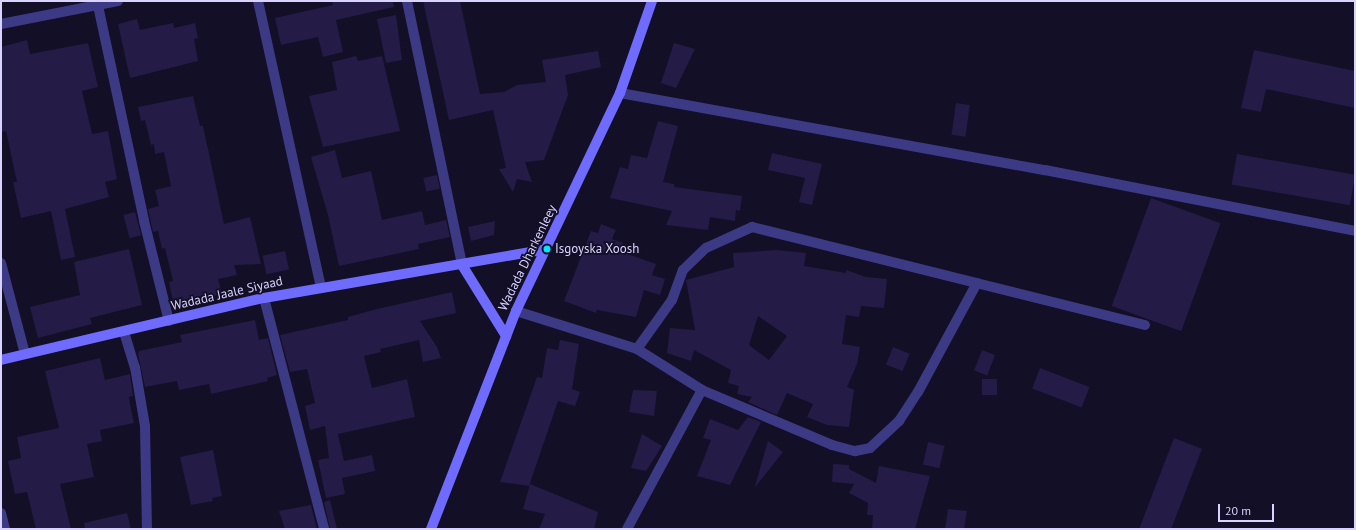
<!DOCTYPE html>
<style>
body{margin:0}
#map{position:relative;width:1356px;height:530px;overflow:hidden;background:#130f26;font-family:"PT Sans",sans-serif}
div>[style]{position:absolute}
.building>*{inset:0;background:#241b47;transform-origin:0 0}
.service>*{height:10px;margin:-5px;padding:0 5px;transform-origin:5px;border-radius:5px;background:#3d3a85}
.minor>*{height:10px;margin:-5px;padding:0 5px;transform-origin:5px;border-radius:5px;background:#3d3a85}
.tertiary>*{height:10px;margin:-5px;padding:0 5px;transform-origin:5px;border-radius:5px;background:#3d3a85}
.secondary>*{height:10px;margin:-5px;padding:0 5px;transform-origin:5px;border-radius:5px;background:#6f6bff}
.dots>*{width:11px;height:11px;translate:-50% -50%;box-sizing:border-box;border:2px solid #130f26;border-radius:50%}
span{translate:-50% -50%;white-space:nowrap;text-align:center;line-height:1.15;-webkit-text-stroke:3.5px #130f26;paint-order:stroke}
.poi-label{font-size:13px;color:#d9d4ff}
.left{translate:0 -50%;text-align:left}
.street-label{font-size:13px;color:#d9d4ff}
.frame{position:absolute;inset:0;border:2px solid #d9d4ff;pointer-events:none}
.scale{position:absolute;left:1218px;top:504px;width:56px;height:18px;box-sizing:border-box;border:2px solid #d9d4ff;border-top:0;padding-left:5px;font-size:12px;line-height:14px;white-space:nowrap;color:#d9d4ff;-webkit-text-stroke:3px #130f26;paint-order:stroke}
</style>
<div id="map">
<div class="building">
<i style="clip-path:polygon(332px 1px,393px 1px,394px 7px,336px 20px,343px 52px,323px 57px,318px 37px,281px 45px,275px 18px,333px 5px)"></i>
<i style="clip-path:polygon(423px 1px,460px 1px,480px 94px,504px 92px,517px 85px,546px 82px,542px 60px,598px 51px,601px 67px,565px 75px,568px 95px,544px 160px,525px 162px,532px 182px,517px 179px,513px 192px,499px 169px,506px 168px,493px 110px,449px 120px)"></i>
<i style="clip-path:polygon(396px 15px,402px 60px,386px 63px,377px 19px)"></i>
<i style="clip-path:polygon(137px 19px,140px 30px,173px 23px,174px 28px,195px 23px,198px 38px,194px 39px,198px 61px,130px 78px,118px 24px)"></i>
<i style="clip-path:polygon(27px 40px,30px 54px,88px 43px,98px 87px,82px 91px,92px 134px,108px 131px,117px 179px,105px 182px,109px 197px,65px 209px,75px 257px,61px 260px,51px 211px,21px 218px,13px 182px,17px 182px,6px 131px,1px 132px,1px 47px)"></i>
<i style="clip-path:polygon(674px 43px,695px 49px,676px 88px,661px 83px)"></i>
<i style="clip-path:polygon(1254px 50px,1355px 71px,1355px 108px,1266px 89px,1261px 112px,1241px 108px)"></i>
<i style="clip-path:polygon(356px 56px,358px 61px,382px 56px,400px 131px,323px 147px,309px 96px,337px 90px,332px 62px)"></i>
<i style="clip-path:polygon(193px 96px,200px 126px,203px 126px,224px 224px,250px 217px,261px 264px,234px 265px,237px 275px,218px 279px,222px 294px,191px 301px,191px 298px,173px 302px,169px 282px,173px 281px,165px 248px,162px 249px,158px 231px,153px 232px,148px 209px,159px 206px,155px 190px,171px 186px,164px 152px,155px 154px,154px 144px,151px 145px,145px 120px,141px 121px,138px 107px)"></i>
<i style="left:956px;top:103px;width:14px;height:32px;rotate:8deg"></i>
<i style="clip-path:polygon(658px 121px,678px 126px,663px 182px,674px 184px,674px 187px,742px 196px,740px 211px,736px 210px,735px 221px,710px 217px,708px 230px,666px 225px,672px 211px,610px 198px,620px 167px,628px 169px,631px 155px,647px 158px)"></i>
<i style="clip-path:polygon(335px 150px,342px 178px,371px 171px,382px 220px,422px 211px,425px 225px,446px 220px,450px 237px,418px 244px,419px 249px,339px 266px,328px 215px,311px 157px)"></i>
<i style="clip-path:polygon(772px 153px,822px 164px,812px 205px,799px 202px,805px 178px,768px 170px)"></i>
<i style="left:1237px;top:154px;width:120px;height:31px;rotate:10deg"></i>
<i style="left:437px;top:175px;width:14px;height:14px;rotate:78deg"></i>
<i style="left:1151px;top:198px;width:74px;height:115px;rotate:20deg"></i>
<i style="left:135px;top:212px;width:24px;height:12px;rotate:75deg"></i>
<i style="clip-path:polygon(495px 221px,494px 235px,471px 241px,468px 227px)"></i>
<i style="clip-path:polygon(601px 224px,616px 230px,612px 239px,623px 243px,619px 251px,656px 264px,652px 275px,665px 279px,660px 295px,644px 290px,636px 317px,597px 310px,596px 313px,564px 301px,591px 231px,598px 233px)"></i>
<i style="clip-path:polygon(129px 249px,142px 305px,90px 318px,92px 324px,38px 338px,30px 307px,80px 295px,74px 262px)"></i>
<i style="clip-path:polygon(evenodd,777px 250px,806px 253px,804px 266px,846px 273px,846px 270px,866px 277px,887px 279px,884px 308px,861px 306px,859px 317px,846px 315px,842px 344px,860px 347px,857px 364px,847px 387px,854px 390px,849px 427px,827px 425px,807px 417px,813px 404px,787px 393px,777px 415px,748px 402px,752px 397px,737px 394px,739px 386px,728px 383px,731px 370px,694px 350px,691px 361px,667px 353px,670px 328px,695px 330px,686px 280px,734px 267px,733px 253px,777px 250px,758px 316px,787px 336px,769px 360px,749px 345px,758px 316px)"></i>
<i style="left:285px;top:251px;width:19px;height:23px;rotate:78deg"></i>
<i style="clip-path:polygon(452px 292px,456px 313px,420px 321px,437px 347px,441px 358px,423px 362px,419px 340px,380px 349px,381px 352px,364px 356px,372px 388px,407px 379px,415px 417px,338px 434px,344px 461px,372px 455px,375px 471px,342px 478px,345px 494px,326px 498px,318px 460px,329px 458px,325px 426px,310px 430px,305px 406px,315px 403px,307px 369px,290px 372px,280px 335px,348px 320px,348px 317px,373px 310px)"></i>
<i style="clip-path:polygon(255px 320px,259px 340px,268px 338px,277px 375px,267px 378px,268px 381px,211px 394px,209px 384px,179px 390px,177px 381px,145px 387px,138px 354px,139px 351px,182px 342px,180px 335px)"></i>
<i style="clip-path:polygon(560px 340px,579px 344px,572px 389px,580px 392px,575px 406px,558px 401px,529px 486px,500px 482px,537px 377px,542px 378px,547px 348px,558px 350px)"></i>
<i style="left:893px;top:347px;width:18px;height:19px;rotate:22deg"></i>
<i style="left:982px;top:350px;width:14px;height:22px;rotate:21deg"></i>
<i style="clip-path:polygon(100px 358px,105px 380px,130px 374px,133px 396px,129px 397px,130px 404px,134px 423px,100px 430px,102px 441px,87px 444px,94px 477px,60px 484px,71px 529px,36px 529px,27px 492px,15px 494px,8px 461px,21px 458px,17px 437px,59px 428px,45px 371px)"></i>
<i style="left:1040px;top:368px;width:53px;height:22px;rotate:21deg"></i>
<i style="left:982px;top:379px;width:15px;height:16px"></i>
<i style="clip-path:polygon(633px 390px,657px 391px,654px 416px,629px 412px)"></i>
<i style="clip-path:polygon(748px 417px,761px 422px,730px 485px,697px 476px,711px 440px,703px 438px,710px 419px,738px 430px)"></i>
<i style="clip-path:polygon(642px 434px,662px 446px,646px 471px,631px 468px)"></i>
<i style="left:1174px;top:438px;width:30px;height:97px;rotate:21deg"></i>
<i style="clip-path:polygon(768px 441px,783px 452px,756px 486px,755px 486px)"></i>
<i style="left:928px;top:442px;width:17px;height:23px;rotate:13deg"></i>
<i style="clip-path:polygon(213px 450px,222px 496px,212px 498px,213px 501px,191px 505px,180px 457px)"></i>
<i style="clip-path:polygon(833px 464px,849px 465px,849px 469px,876px 483px,879px 466px,930px 476px,915px 529px,872px 528px,873px 515px,867px 515px,868px 503px,849px 493px,854px 484px,832px 482px)"></i>
<i style="clip-path:polygon(530px 484px,598px 512px,594px 529px,539px 529px,545px 514px,523px 509px)"></i>
<i style="clip-path:polygon(330px 500px,337px 529px,330px 529px,324px 502px)"></i>
<i style="clip-path:polygon(311px 505px,317px 529px,285px 529px,279px 511px)"></i>
<i style="clip-path:polygon(948px 509px,967px 511px,964px 529px,945px 529px)"></i>
<i style="clip-path:polygon(127px 513px,131px 529px,85px 529px,84px 523px)"></i>
</div>
<div class="service">
<i style="left:516px;top:311px;width:127px;rotate:17.4deg"></i>
<i style="left:637px;top:349px;width:77px;rotate:32.2deg"></i>
<i style="left:702px;top:390px;width:141px;rotate:22.9deg"></i>
<i style="left:832px;top:445px;width:24px;rotate:15deg"></i>
<i style="left:855px;top:451px;width:15px;rotate:-11deg"></i>
<i style="left:870px;top:448px;width:40px;rotate:-43deg"></i>
<i style="left:899px;top:421px;width:35px;rotate:-57deg"></i>
<i style="left:918px;top:392px;width:124px;rotate:-61.6deg"></i>
<i style="left:637px;top:349px;width:60px;rotate:-54.5deg"></i>
<i style="left:672px;top:300px;width:32px;rotate:-70deg"></i>
<i style="left:683px;top:270px;width:32px;rotate:-44deg"></i>
<i style="left:706px;top:248px;width:51px;rotate:-24.5deg"></i>
<i style="left:752px;top:227px;width:405px;rotate:14deg"></i>
<i style="left:627px;top:529px;width:158px;rotate:-61.7deg"></i>
</div>
<div class="minor">
<i style="left:97px;top:1px;width:225px;rotate:77.9deg"></i>
<i style="left:144px;top:221px;width:103px;rotate:76deg"></i>
<i style="left:407px;top:1px;width:270px;rotate:78.2deg"></i>
<i style="left:1px;top:24px;width:119px;rotate:-11.1deg"></i>
<i style="left:620px;top:93px;width:432px;rotate:10.3deg"></i>
<i style="left:1045px;top:170px;width:316px;rotate:11.1deg"></i>
<i style="left:1px;top:263px;width:94px;rotate:75.2deg"></i>
<i style="left:264px;top:298px;width:239px;rotate:75.4deg"></i>
<i style="left:124px;top:332px;width:37px;rotate:73deg"></i>
<i style="left:135px;top:367px;width:60px;rotate:80.4deg"></i>
<i style="left:145px;top:426px;width:103px;rotate:88.9deg"></i>
<i style="left:1px;top:513px;width:16px;rotate:76deg"></i>
</div>
<div class="tertiary">
<i style="left:258px;top:1px;width:293px;rotate:77.6deg"></i>
</div>
<div class="secondary">
<i style="left:462px;top:265px;width:84px;rotate:58.2deg"></i>
<i style="left:1px;top:360px;width:270px;rotate:-13.3deg"></i>
<i style="left:264px;top:298px;width:287px;rotate:-9.8deg"></i>
<i style="left:431px;top:529px;width:234px;rotate:-68.7deg"></i>
<i style="left:516px;top:311px;width:242px;rotate:-64.5deg"></i>
<i style="left:620px;top:93px;width:97px;rotate:-70.8deg"></i>
</div>
<div class="dots">
<i style="left:547px;top:249px;background:#00e5ff"></i>
</div>
<div class="poi-label">
<span class="left" style="left:555px;top:249px">Isgoyska Xoosh</span>
</div>
<div class="street-label">
<span style="left:528px;top:258px;rotate:-64deg">Wadada Dharkenleey</span>
<span style="left:227px;top:294px;rotate:-13deg">Wadada Jaale Siyaad</span>
</div>
<div class="frame"></div>
<div class="scale">20 m</div>
</div>
